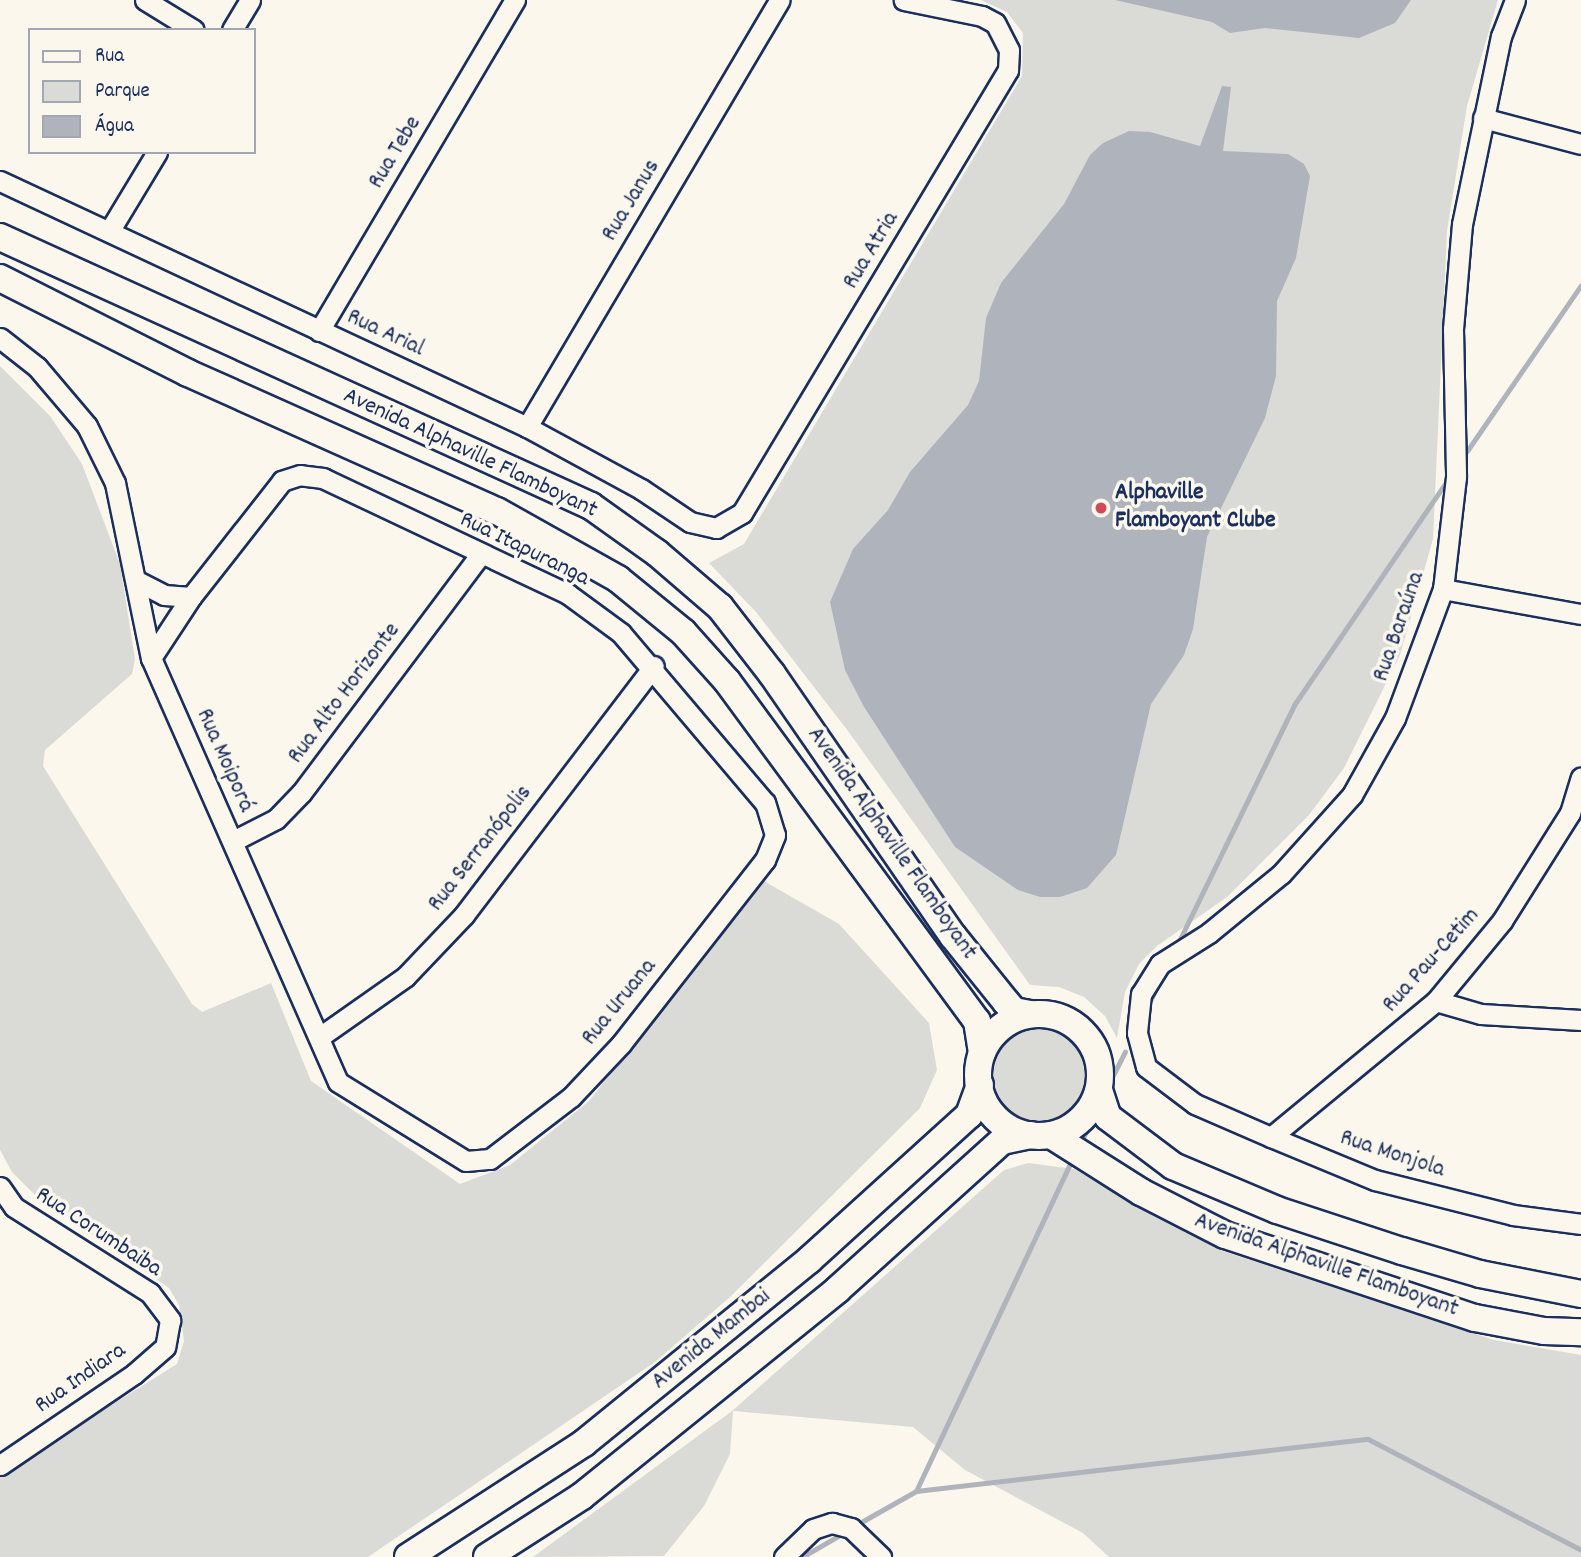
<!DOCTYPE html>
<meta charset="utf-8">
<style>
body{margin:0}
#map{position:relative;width:1581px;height:1557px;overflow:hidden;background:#fbf7ec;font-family:Dekko,sans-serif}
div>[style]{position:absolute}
.green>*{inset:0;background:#dadad7}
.round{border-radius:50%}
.water>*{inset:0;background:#afb3bb}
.stream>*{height:5px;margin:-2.5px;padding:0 2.5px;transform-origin:2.5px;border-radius:2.5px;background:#afb3bb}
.roads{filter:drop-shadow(2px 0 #1b2f5e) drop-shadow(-2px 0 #1b2f5e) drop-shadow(0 2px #1b2f5e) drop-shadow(0 -2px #1b2f5e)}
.street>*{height:19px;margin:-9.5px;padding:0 9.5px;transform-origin:9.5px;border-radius:9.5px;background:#fbf7ec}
.secondary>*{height:26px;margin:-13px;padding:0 13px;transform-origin:13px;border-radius:13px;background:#fbf7ec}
.secondary>.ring{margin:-13px;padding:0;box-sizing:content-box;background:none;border:26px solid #fbf7ec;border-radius:50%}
.dots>*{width:19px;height:19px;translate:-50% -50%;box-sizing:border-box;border:4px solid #fbf7ec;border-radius:50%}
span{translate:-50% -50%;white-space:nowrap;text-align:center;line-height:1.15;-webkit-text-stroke:7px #fbf7ec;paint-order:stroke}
.street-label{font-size:24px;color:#1b2f5e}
.poi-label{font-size:24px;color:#1b2f5e;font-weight:700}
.left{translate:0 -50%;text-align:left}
.legend{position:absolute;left:28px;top:28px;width:228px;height:126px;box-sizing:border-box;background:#fbf7ec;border:2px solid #a1a7b3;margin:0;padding:9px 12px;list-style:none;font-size:21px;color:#1b2f5e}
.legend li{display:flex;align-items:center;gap:14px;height:35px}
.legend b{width:35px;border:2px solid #a1a7b3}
</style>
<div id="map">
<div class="green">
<i style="clip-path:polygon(981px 0,1498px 0,1467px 106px,1447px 231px,1433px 539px,1400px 655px,1344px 768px,1309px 815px,1227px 897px,1157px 946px,1139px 964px,1125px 992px,1117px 1038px,1105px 1016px,1084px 997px,1059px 987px,1030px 985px,848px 731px,756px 612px,709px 563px,744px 544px,1022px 76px,1023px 33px,1007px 12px)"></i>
<i style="clip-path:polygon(0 366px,50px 416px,82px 464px,120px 564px,135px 659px,132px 674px,45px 750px,43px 766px,192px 1004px,202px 1012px,271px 983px,311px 1081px,460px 1184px,510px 1165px,589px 1101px,762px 880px,839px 924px,929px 1023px,937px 1070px,920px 1108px,730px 1297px,655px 1362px,368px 1557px,0 1557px,0 1475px,177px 1364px,184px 1341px,179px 1305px,169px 1288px,35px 1195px,12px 1172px,0 1150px)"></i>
<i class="round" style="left:988px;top:1024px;width:102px;height:102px"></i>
<i style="clip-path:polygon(1028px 1163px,1074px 1169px,1155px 1217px,1222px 1251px,1494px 1340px,1581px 1355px,1581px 1557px,1109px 1557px,1083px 1533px,965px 1470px,913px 1427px,733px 1411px,730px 1454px,704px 1506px,664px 1556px,533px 1557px,732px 1411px,1004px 1170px)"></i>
</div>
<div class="water">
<i style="clip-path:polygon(1115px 0,1411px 0,1395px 23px,1359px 38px,1265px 28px,1230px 33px,1212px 22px)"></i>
<i style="clip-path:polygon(1222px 86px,1231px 87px,1223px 151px,1288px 154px,1304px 164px,1310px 176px,1296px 258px,1277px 301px,1276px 376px,1265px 418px,1207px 537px,1193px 629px,1184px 655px,1151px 704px,1116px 855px,1087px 888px,1060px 897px,1040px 897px,1018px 890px,955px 847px,864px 707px,845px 670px,830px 602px,853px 549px,888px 510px,910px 472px,968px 405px,979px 381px,986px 318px,1001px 283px,1064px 204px,1090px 155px,1103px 143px,1129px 131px,1150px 132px,1200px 146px)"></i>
</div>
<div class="stream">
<i style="left:1467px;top:451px;width:201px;rotate:-55.5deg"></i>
<i style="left:1180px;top:939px;width:260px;rotate:-64deg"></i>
<i style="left:1294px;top:705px;width:268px;rotate:-55.7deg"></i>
<i style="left:1151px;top:999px;width:14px;rotate:-65deg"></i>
<i style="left:1110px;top:1081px;width:33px;rotate:-63deg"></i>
<i style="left:1082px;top:1140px;width:19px;rotate:-65deg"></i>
<i style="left:916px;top:1491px;width:369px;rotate:-64.8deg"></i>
<i style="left:863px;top:1521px;width:61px;rotate:-29.5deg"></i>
<i style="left:916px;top:1491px;width:455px;rotate:-6.6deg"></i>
<i style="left:1368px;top:1439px;width:240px;rotate:27.5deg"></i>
<i style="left:802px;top:1557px;width:44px;rotate:-30.1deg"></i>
</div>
<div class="roads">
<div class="street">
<i style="left:145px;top:0;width:57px;rotate:31.5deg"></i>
<i style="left:1515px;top:0;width:39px;rotate:111deg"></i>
<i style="left:1501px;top:36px;width:192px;rotate:101.7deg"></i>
<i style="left:1462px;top:224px;width:105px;rotate:94.9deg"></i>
<i style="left:1453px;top:329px;width:148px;rotate:88.8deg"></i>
<i style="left:1456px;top:477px;width:113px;rotate:96.6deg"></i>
<i style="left:1443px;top:589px;width:138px;rotate:110.4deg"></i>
<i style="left:1395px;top:718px;width:88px;rotate:119.2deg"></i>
<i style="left:1352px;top:795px;width:106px;rotate:131.9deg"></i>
<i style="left:1281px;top:874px;width:93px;rotate:140.7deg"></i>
<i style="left:1209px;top:933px;width:58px;rotate:147.7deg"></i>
<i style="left:1160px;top:964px;width:36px;rotate:122deg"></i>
<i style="left:1141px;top:994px;width:39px;rotate:96deg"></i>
<i style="left:1137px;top:1033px;width:35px;rotate:75deg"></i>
<i style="left:1146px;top:1067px;width:61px;rotate:37.1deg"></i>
<i style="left:1195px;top:1104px;width:83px;rotate:23.5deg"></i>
<i style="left:1271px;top:1137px;width:113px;rotate:22.5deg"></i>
<i style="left:1375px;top:1180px;width:142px;rotate:14.2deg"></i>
<i style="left:1513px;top:1215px;width:69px;rotate:7.5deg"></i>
<i style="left:232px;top:30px;width:35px;rotate:-59deg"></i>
<i style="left:1483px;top:118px;width:101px;rotate:14.9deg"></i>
<i style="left:0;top:181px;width:582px;rotate:25.02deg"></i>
<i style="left:527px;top:427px;width:130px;rotate:28.5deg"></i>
<i style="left:641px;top:489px;width:59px;rotate:34deg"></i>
<i style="left:690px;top:522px;width:27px;rotate:13deg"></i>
<i style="left:716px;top:528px;width:30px;rotate:-30deg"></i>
<i style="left:742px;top:513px;width:517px;rotate:-59.02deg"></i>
<i style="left:1008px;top:70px;width:20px;rotate:-87deg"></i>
<i style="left:1009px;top:50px;width:30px;rotate:-117deg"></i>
<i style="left:995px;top:23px;width:15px;rotate:-152deg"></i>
<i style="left:982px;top:16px;width:80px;rotate:-168.4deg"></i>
<i style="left:110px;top:230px;width:91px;rotate:-58.9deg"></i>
<i style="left:319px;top:331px;width:385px;rotate:-59.4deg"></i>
<i style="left:0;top:338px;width:47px;rotate:38.1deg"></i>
<i style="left:37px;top:367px;width:77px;rotate:49.7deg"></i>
<i style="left:87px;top:426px;width:64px;rotate:63.8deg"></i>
<i style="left:115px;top:483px;width:179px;rotate:78.4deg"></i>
<i style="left:151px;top:658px;width:463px;rotate:66.2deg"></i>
<i style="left:338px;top:1082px;width:150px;rotate:31.7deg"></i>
<i style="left:466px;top:1161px;width:24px;rotate:-5deg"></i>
<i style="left:490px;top:1159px;width:102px;rotate:-37.4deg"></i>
<i style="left:571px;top:1097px;width:73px;rotate:-46.7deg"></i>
<i style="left:621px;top:1044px;width:234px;rotate:-52deg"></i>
<i style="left:765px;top:860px;width:27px;rotate:-68deg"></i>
<i style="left:775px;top:835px;width:34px;rotate:-107deg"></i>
<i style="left:765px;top:803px;width:223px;rotate:-130.3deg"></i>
<i style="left:621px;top:633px;width:66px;rotate:-143.7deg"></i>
<i style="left:568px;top:594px;width:271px;rotate:-154.7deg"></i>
<i style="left:323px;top:478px;width:23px;rotate:-173deg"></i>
<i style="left:300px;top:475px;width:19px;rotate:162deg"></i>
<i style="left:282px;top:481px;width:147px;rotate:128.1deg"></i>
<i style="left:191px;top:597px;width:73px;rotate:123.3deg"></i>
<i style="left:527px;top:427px;width:496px;rotate:-59.4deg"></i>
<i style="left:139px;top:582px;width:28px;rotate:27deg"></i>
<i style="left:164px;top:595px;width:27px;rotate:4deg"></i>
<i style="left:1443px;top:589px;width:140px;rotate:10.3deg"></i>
<i style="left:233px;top:841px;width:48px;rotate:-27.1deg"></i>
<i style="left:276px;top:819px;width:37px;rotate:-46deg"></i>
<i style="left:302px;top:792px;width:295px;rotate:-53.1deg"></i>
<i style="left:1436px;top:1001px;width:47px;rotate:16.1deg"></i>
<i style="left:1481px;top:1014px;width:100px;rotate:3.4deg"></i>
<i style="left:321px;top:1036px;width:103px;rotate:-35.1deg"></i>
<i style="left:405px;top:977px;width:86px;rotate:-46.4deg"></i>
<i style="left:464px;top:915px;width:313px;rotate:-52.7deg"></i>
<i style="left:1271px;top:1137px;width:214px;rotate:-39.5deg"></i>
<i style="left:1436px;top:1001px;width:104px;rotate:-50.5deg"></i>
<i style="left:1502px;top:921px;width:128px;rotate:-57.8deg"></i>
<i style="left:1570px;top:813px;width:37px;rotate:-73deg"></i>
<i style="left:0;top:1187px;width:24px;rotate:55deg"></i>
<i style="left:14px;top:1207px;width:161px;rotate:32.3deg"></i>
<i style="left:150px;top:1293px;width:34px;rotate:53deg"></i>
<i style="left:170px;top:1320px;width:27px;rotate:100deg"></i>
<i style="left:165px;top:1347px;width:41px;rotate:138.9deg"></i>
<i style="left:134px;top:1374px;width:162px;rotate:145.8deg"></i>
<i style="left:784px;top:1557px;width:40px;rotate:-44deg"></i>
<i style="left:813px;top:1529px;width:20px;rotate:-18deg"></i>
<i style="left:832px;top:1523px;width:20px;rotate:15deg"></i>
<i style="left:851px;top:1528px;width:42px;rotate:44deg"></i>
</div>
<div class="secondary">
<i style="left:0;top:237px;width:649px;rotate:24.47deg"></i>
<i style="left:591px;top:506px;width:81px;rotate:35.5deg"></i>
<i style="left:657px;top:553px;width:83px;rotate:40.6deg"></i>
<i style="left:720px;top:607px;width:85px;rotate:52.2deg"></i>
<i style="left:772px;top:674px;width:318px;rotate:55.4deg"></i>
<i style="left:953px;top:936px;width:85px;rotate:51.2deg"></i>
<i style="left:1006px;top:1002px;width:12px;rotate:48deg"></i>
<i style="left:1014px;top:1011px;width:15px;rotate:11deg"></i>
<i style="left:0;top:278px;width:211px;rotate:26.8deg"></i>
<i style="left:188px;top:373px;width:338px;rotate:24.1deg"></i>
<i style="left:497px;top:511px;width:139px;rotate:29.3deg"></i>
<i style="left:618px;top:579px;width:84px;rotate:39.2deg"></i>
<i style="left:683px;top:632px;width:66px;rotate:48.1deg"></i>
<i style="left:727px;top:681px;width:422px;rotate:53.7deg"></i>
<i style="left:977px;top:1021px;width:32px;rotate:81deg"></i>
<i class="ring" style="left:978px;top:1014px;width:96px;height:96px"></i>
<i style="left:1099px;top:1090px;width:28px;rotate:72deg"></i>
<i style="left:1108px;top:1117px;width:81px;rotate:37deg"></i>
<i style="left:1173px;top:1166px;width:113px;rotate:22.9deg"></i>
<i style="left:1277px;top:1210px;width:132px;rotate:18.2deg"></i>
<i style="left:1402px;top:1251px;width:81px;rotate:16.4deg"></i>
<i style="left:1480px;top:1274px;width:103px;rotate:11.2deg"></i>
<i style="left:1051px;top:1135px;width:107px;rotate:32.3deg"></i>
<i style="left:1141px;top:1192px;width:94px;rotate:27.1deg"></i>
<i style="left:1225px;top:1235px;width:263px;rotate:18.4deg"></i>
<i style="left:1475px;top:1318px;width:70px;rotate:10.7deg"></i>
<i style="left:1544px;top:1331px;width:37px;rotate:2deg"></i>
<i style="left:408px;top:1557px;width:210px;rotate:-32.9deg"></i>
<i style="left:584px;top:1443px;width:290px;rotate:-39.1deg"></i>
<i style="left:809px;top:1260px;width:216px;rotate:-42.2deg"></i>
<i style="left:969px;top:1115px;width:32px;rotate:-70deg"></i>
<i style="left:487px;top:1557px;width:113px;rotate:-32.7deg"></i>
<i style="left:582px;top:1496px;width:328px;rotate:-38.9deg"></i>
<i style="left:837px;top:1290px;width:222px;rotate:-42.1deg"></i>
<i style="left:1002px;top:1141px;width:29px;rotate:-12deg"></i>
</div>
</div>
<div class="dots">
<i style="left:1101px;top:508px;background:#d1495b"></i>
</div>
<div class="street-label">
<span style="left:396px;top:153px;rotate:-59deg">Rua Tebe</span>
<span style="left:632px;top:201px;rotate:-59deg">Rua Janus</span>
<span style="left:872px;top:251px;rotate:-59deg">Rua Atria</span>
<span style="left:385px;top:334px;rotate:25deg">Rua Arial</span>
<span style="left:470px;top:454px;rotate:25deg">Avenida Alphaville Flamboyant</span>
<span style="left:524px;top:550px;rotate:26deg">Rua Itapuranga</span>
<span style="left:1400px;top:627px;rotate:-71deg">Rua Baraúna</span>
<span style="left:345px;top:694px;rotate:-53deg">Rua Alto Horizonte</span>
<span style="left:224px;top:761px;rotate:66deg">Rua Moiporá</span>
<span style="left:891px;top:844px;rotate:55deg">Avenida Alphaville Flamboyant</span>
<span style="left:481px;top:849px;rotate:-52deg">Rua Serranópolis</span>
<span style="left:1432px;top:961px;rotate:-48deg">Rua Pau-Cetim</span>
<span style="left:620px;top:1003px;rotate:-51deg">Rua Uruana</span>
<span style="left:1392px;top:1155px;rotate:18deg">Rua Monjola</span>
<span style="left:98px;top:1233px;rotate:33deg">Rua Corumbaiba</span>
<span style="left:1326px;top:1266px;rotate:19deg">Avenida Alphaville Flamboyant</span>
<span style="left:712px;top:1340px;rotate:-39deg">Avenida Mambai</span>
<span style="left:81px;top:1379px;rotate:-35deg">Rua Indiara</span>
</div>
<div class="poi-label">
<span class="left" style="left:1115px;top:508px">Alphaville<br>Flamboyant Clube</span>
</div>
<ul class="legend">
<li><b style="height:9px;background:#fbf7ec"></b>Rua</li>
<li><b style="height:19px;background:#dadad7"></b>Parque</li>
<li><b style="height:19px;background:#afb3bb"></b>Água</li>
</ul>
</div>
